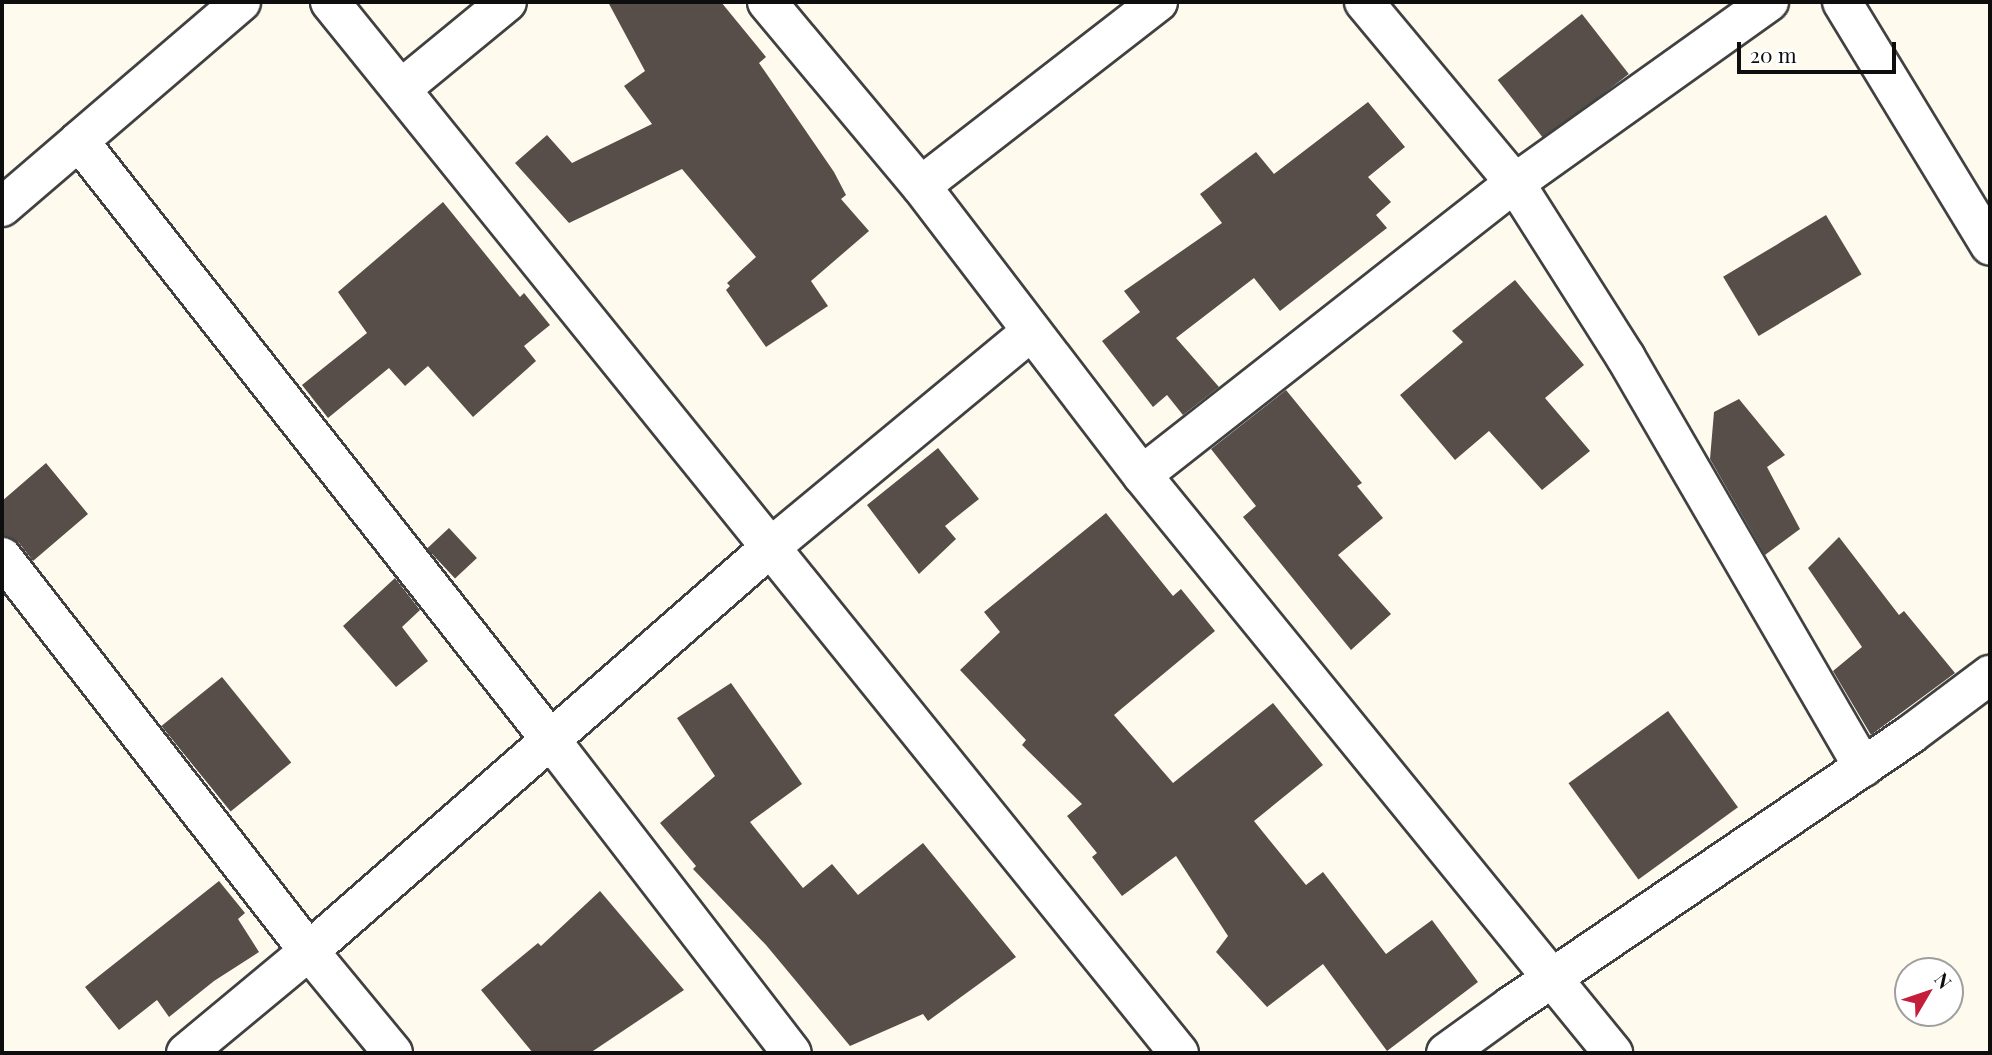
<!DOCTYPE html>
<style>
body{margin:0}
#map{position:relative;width:1992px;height:1055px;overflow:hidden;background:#fffaee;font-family:"Playfair Display",serif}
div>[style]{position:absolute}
.building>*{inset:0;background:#574d49;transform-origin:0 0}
.roads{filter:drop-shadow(2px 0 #414141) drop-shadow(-2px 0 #414141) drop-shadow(0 2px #414141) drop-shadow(0 -2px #414141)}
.minor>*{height:38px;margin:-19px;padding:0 19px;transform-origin:19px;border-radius:19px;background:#fff}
span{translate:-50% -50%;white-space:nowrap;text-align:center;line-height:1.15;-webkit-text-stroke:7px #fff;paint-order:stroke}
.frame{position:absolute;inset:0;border:4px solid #0e0e0e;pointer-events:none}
.north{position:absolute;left:1894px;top:957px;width:70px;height:70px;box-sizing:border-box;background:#fff;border:2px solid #9f9f9f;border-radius:50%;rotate:51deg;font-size:19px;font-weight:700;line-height:28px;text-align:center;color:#0e0e0e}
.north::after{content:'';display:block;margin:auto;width:24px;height:32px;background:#c51e3b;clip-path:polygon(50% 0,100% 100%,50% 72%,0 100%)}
.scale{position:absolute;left:1737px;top:42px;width:159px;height:32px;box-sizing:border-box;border:4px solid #0e0e0e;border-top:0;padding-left:9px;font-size:21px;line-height:24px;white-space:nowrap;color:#0e0e0e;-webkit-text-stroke:5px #fff;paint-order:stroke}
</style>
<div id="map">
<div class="building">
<i style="clip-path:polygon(608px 2px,721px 2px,766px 57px,759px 63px,834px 172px,846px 195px,841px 199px,869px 231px,811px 281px,828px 306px,766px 347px,726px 290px,730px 286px,727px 283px,756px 257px,682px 169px,569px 223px,515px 163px,547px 135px,572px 163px,652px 124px,624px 86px,645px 71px)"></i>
<i style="left:1582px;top:14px;width:76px;height:107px;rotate:52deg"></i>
<i style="clip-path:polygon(1368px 102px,1405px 147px,1368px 177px,1391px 202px,1376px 215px,1387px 228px,1280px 311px,1254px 278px,1176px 338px,1219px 387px,1183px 415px,1167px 395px,1153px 407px,1102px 341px,1140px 312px,1124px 291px,1222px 223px,1200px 194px,1256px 152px,1274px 174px)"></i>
<i style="clip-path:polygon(443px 202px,520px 297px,524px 293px,550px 325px,524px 346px,536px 361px,473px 417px,428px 366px,405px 386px,389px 368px,328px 418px,302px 385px,367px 333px,338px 292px)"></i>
<i style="left:1826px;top:215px;width:69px;height:120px;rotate:59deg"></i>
<i style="clip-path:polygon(1515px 280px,1584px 365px,1545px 398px,1590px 451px,1542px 490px,1489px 431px,1455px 460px,1400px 395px,1463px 342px,1452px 331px)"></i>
<i style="clip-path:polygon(1286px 390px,1362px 483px,1357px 486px,1383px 518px,1338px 555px,1391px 614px,1351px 650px,1243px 517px,1256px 506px,1211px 449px)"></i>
<i style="clip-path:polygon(1739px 399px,1785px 455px,1767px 467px,1800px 529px,1765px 555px,1710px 459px,1714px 412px)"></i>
<i style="clip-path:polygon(938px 448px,979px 499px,945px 526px,956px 539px,919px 574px,867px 505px)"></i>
<i style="clip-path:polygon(46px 463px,88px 514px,33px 561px,19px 543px,2px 536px,2px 501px)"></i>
<i style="clip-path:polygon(1106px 513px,1173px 596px,1181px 589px,1215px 631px,1114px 715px,1173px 783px,1273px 703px,1323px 765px,1254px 821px,1306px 885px,1323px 872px,1386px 954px,1432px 920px,1478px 982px,1387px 1051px,1323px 964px,1267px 1007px,1216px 952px,1228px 936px,1176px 856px,1122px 896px,1092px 857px,1097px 853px,1067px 816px,1082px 804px,1022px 745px,1026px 740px,960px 670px,1000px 632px,984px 612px)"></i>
<i style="left:449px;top:528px;width:41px;height:30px;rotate:47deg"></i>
<i style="clip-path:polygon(1839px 537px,1899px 615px,1904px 611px,1955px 673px,1871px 735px,1833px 671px,1862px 647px,1808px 568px)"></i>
<i style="clip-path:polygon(395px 578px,420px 610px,402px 627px,428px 661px,396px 687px,343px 626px)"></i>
<i style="left:222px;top:677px;width:110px;height:78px;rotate:51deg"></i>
<i style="clip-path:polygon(731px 683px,802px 784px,750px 822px,803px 888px,832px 864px,858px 895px,923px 843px,1016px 957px,928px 1021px,923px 1014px,850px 1046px,766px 945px,693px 869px,696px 866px,660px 823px,715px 776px,677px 718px)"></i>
<i style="left:1668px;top:711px;width:119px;height:123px;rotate:54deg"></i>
<i style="clip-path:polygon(219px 881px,245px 913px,238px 919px,259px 952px,214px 981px,169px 1017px,157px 1000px,119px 1030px,85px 987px)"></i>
<i style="clip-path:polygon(600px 891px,684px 990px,590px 1053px,533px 1053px,481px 990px,538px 943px,541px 946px)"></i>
</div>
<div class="roads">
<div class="minor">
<i style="left:241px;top:2px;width:213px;rotate:139.4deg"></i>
<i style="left:79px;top:141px;width:761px;rotate:51.78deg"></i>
<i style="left:550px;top:739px;width:396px;rotate:52.4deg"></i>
<i style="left:330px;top:2px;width:1351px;rotate:51.07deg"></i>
<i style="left:767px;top:2px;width:240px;rotate:50.1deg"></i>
<i style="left:1158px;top:2px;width:300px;rotate:142.2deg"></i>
<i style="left:921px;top:186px;width:364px;rotate:52.6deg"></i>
<i style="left:1142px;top:475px;width:746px;rotate:50.82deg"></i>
<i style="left:1364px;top:2px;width:236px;rotate:50.2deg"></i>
<i style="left:1515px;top:183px;width:207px;rotate:57.6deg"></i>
<i style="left:1626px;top:358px;width:473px;rotate:59.9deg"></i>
<i style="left:1842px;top:2px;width:285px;rotate:58.7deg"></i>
<i style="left:401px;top:89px;width:137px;rotate:-39.4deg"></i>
<i style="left:2px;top:207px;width:101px;rotate:-40.6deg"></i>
<i style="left:1142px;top:475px;width:474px;rotate:-38.1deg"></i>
<i style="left:1515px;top:183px;width:312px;rotate:-35.5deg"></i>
<i style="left:2px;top:557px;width:499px;rotate:52.1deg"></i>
<i style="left:309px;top:951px;width:132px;rotate:50.5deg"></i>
<i style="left:186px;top:1053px;width:160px;rotate:-39.7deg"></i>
<i style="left:309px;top:951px;width:615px;rotate:-41.18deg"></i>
<i style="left:772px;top:546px;width:336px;rotate:-39.6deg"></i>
<i style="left:1446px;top:1053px;width:80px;rotate:-35.9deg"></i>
<i style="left:1511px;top:1006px;width:484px;rotate:-34.2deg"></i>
<i style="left:1911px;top:734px;width:99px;rotate:-36.8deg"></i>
</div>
</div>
<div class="frame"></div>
<div class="north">N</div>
<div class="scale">20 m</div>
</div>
